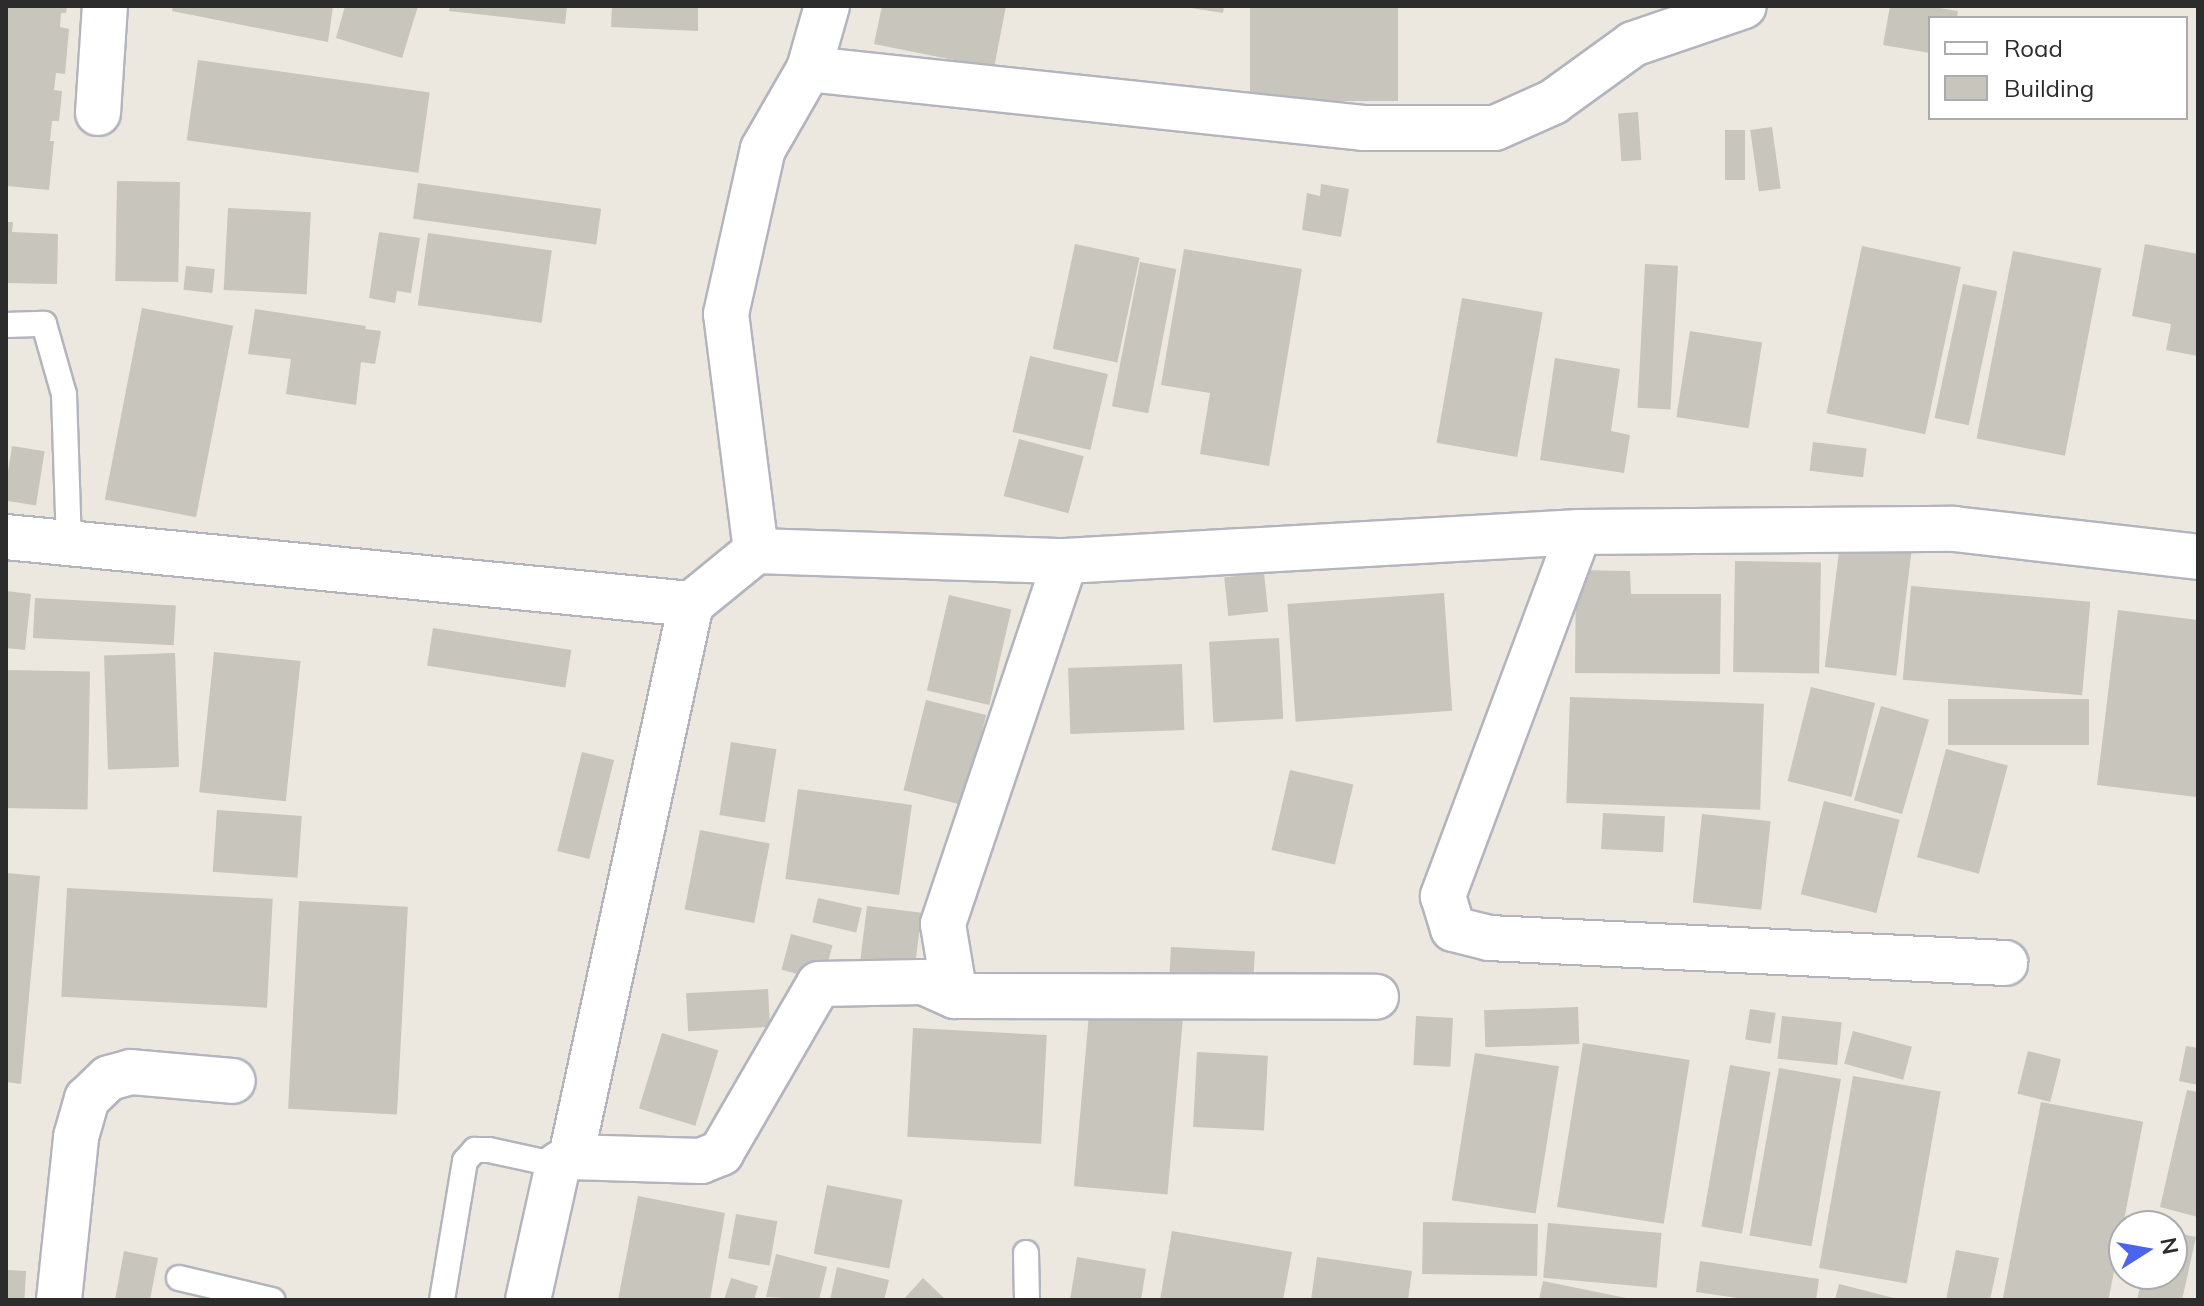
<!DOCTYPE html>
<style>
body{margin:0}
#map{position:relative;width:2204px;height:1306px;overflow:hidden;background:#ece7df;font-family:Mulish,sans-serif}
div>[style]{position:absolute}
.building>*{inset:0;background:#c8c5bd;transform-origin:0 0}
.roads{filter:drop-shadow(2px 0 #b2b5be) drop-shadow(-2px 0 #b2b5be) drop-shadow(0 2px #b2b5be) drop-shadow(0 -2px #b2b5be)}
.service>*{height:24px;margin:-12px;padding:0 12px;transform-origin:12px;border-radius:12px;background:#fff}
.minor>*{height:44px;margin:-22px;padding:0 22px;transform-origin:22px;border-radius:22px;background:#fff}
span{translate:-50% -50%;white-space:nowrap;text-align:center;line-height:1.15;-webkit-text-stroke:8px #fff;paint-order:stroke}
.frame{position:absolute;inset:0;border:8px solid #2c2c2c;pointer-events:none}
.legend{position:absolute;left:1928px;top:16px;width:260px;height:104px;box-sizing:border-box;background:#fff;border:2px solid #ababab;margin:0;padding:10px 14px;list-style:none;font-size:24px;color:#2c2c2c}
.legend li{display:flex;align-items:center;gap:16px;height:40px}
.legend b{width:40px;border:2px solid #ababab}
.north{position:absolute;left:2108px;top:1210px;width:80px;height:80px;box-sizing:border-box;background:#fff;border:2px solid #ababab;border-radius:50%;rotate:79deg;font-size:22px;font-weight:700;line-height:32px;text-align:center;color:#2c2c2c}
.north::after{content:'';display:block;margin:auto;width:28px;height:36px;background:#4c64ec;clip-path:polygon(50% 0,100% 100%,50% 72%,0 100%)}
</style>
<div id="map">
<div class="building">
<i style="clip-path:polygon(6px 6px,67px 6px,66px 13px,61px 13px,60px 27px,69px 29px,65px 74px,56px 73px,54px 90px,62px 91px,59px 121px,52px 121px,50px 141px,54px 141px,49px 190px,6px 186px)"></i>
<i style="clip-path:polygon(173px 6px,333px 6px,328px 42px,172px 11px)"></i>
<i style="clip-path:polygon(345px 6px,418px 6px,402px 58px,336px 38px)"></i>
<i style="clip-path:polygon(450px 6px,567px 6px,565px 24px,449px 11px)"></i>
<i style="clip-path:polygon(612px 6px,698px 6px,698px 31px,611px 27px)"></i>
<i style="clip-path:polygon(882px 6px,1006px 6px,994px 68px,874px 44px)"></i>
<i style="clip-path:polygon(1178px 6px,1224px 6px,1223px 13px)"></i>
<i style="left:1250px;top:6px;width:148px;height:95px"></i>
<i style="clip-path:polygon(1890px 6px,1926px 6px,1958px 11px,1957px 18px,1930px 18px,1930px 53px,1883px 45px)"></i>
<i style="left:198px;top:60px;width:234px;height:81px;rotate:8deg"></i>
<i style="left:1638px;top:112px;width:48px;height:20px;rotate:86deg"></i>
<i style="left:1772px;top:127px;width:62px;height:22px;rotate:82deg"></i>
<i style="left:1725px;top:130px;width:20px;height:50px"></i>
<i style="left:117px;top:181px;width:63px;height:100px;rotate:1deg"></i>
<i style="left:418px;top:183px;width:185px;height:36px;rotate:8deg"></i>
<i style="clip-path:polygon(1321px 184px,1349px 189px,1341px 237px,1302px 230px,1307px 193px,1320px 196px)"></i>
<i style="left:228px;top:208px;width:83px;height:82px;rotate:3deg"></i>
<i style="clip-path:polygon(6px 222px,13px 222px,12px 232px,58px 234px,57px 284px,6px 283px)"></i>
<i style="clip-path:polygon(379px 232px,420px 238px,411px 293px,397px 291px,395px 303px,369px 298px)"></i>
<i style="left:428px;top:233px;width:125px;height:73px;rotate:8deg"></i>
<i style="left:1075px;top:244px;width:66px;height:107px;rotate:12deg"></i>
<i style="clip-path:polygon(2145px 244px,2198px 254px,2198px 356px,2166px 350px,2171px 324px,2132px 316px)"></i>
<i style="left:1862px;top:246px;width:101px;height:171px;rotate:12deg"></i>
<i style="clip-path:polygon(1184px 249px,1302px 269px,1269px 466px,1200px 454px,1210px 393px,1161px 385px)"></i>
<i style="left:2013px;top:251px;width:90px;height:191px;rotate:11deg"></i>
<i style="left:1140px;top:262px;width:37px;height:147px;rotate:11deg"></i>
<i style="left:1645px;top:264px;width:33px;height:144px;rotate:3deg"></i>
<i style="left:186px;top:266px;width:29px;height:24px;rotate:6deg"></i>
<i style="left:1963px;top:284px;width:35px;height:137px;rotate:12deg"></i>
<i style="left:1462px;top:298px;width:82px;height:147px;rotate:10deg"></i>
<i style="left:142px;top:308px;width:93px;height:195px;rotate:11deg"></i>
<i style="clip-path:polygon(255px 309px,366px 326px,365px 329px,381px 331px,375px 364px,361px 362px,356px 405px,286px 394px,291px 359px,248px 354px)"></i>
<i style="left:1690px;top:331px;width:73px;height:87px;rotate:9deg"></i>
<i style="left:1030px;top:356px;width:80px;height:78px;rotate:13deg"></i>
<i style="clip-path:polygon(1555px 358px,1620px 369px,1611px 431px,1630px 435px,1624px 473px,1540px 460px)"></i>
<i style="left:1019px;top:439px;width:67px;height:59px;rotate:15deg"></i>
<i style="left:1813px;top:442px;width:54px;height:29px;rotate:7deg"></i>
<i style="left:12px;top:446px;width:33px;height:55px;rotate:9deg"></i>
<i style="left:1840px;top:543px;width:72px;height:125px;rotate:7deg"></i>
<i style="left:1735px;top:561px;width:86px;height:111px;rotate:1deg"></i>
<i style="clip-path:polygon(1576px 570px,1630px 571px,1631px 594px,1721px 594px,1720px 674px,1575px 673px)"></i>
<i style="left:1264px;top:573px;width:39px;height:40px;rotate:84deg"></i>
<i style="left:1911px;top:586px;width:180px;height:94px;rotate:5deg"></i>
<i style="clip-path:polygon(6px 591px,31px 594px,25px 650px,6px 648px)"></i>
<i style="left:1444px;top:593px;width:118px;height:157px;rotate:86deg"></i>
<i style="left:949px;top:595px;width:64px;height:98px;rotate:13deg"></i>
<i style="left:35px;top:598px;width:141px;height:40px;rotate:3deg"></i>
<i style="clip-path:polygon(2118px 610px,2198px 620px,2196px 797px,2097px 785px)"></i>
<i style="left:433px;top:628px;width:140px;height:38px;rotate:9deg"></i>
<i style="left:1279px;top:638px;width:81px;height:70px;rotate:87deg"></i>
<i style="left:214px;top:652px;width:87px;height:141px;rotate:6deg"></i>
<i style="left:175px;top:653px;width:114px;height:71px;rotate:88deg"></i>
<i style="left:1182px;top:664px;width:66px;height:114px;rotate:88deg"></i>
<i style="left:6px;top:670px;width:84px;height:138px;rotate:1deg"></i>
<i style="left:1811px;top:687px;width:66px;height:97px;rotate:14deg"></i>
<i style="left:1570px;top:697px;width:194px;height:106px;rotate:2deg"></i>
<i style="left:1948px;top:699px;width:141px;height:46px"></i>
<i style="left:926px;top:700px;width:62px;height:93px;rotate:14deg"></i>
<i style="left:1881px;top:706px;width:50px;height:98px;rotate:16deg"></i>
<i style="left:731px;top:742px;width:46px;height:74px;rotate:9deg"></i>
<i style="left:1946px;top:749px;width:64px;height:112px;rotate:15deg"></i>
<i style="left:582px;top:752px;width:33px;height:102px;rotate:14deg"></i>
<i style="left:1290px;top:770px;width:65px;height:82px;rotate:13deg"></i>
<i style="left:798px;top:789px;width:115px;height:91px;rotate:8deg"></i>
<i style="left:1824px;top:801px;width:78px;height:96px;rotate:14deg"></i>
<i style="left:217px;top:810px;width:85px;height:62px;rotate:4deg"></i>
<i style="left:1603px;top:813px;width:62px;height:36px;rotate:3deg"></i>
<i style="left:1702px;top:814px;width:69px;height:89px;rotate:6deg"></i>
<i style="left:700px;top:830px;width:71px;height:81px;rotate:11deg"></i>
<i style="clip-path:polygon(6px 873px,40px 876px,21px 1084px,6px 1082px)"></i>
<i style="left:67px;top:888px;width:206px;height:109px;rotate:3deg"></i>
<i style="left:818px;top:898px;width:45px;height:25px;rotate:13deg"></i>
<i style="left:299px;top:901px;width:109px;height:208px;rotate:3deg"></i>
<i style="left:867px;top:906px;width:55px;height:62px;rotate:7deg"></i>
<i style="left:791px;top:934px;width:43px;height:37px;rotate:15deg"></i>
<i style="left:1171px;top:947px;width:84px;height:35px;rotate:3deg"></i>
<i style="left:768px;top:989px;width:38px;height:82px;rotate:87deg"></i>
<i style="left:1090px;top:1002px;width:94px;height:185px;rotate:5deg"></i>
<i style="left:1578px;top:1007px;width:37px;height:94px;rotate:88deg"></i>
<i style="left:1750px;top:1009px;width:26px;height:31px;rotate:9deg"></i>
<i style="left:1416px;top:1016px;width:37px;height:49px;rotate:3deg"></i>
<i style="left:1782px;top:1016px;width:60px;height:43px;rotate:6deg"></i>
<i style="left:913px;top:1028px;width:134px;height:109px;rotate:3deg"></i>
<i style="left:1853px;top:1031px;width:61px;height:34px;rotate:15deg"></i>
<i style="left:662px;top:1033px;width:59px;height:79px;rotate:17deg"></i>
<i style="left:1583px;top:1043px;width:108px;height:166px;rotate:9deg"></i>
<i style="clip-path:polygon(2186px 1046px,2198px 1048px,2198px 1085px,2179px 1081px)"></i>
<i style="left:2028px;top:1051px;width:34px;height:44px;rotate:14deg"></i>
<i style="left:1197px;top:1052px;width:71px;height:75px;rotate:3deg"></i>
<i style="left:1475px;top:1053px;width:85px;height:149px;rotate:9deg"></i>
<i style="left:1730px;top:1065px;width:41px;height:164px;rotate:10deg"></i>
<i style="left:1779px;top:1068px;width:63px;height:170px;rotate:10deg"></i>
<i style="left:1853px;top:1076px;width:89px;height:195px;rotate:10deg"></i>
<i style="clip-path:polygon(2187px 1090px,2198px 1092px,2198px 1217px,2160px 1207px)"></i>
<i style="left:2041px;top:1102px;width:104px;height:202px;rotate:11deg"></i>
<i style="left:827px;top:1185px;width:77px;height:70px;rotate:11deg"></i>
<i style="clip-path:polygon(638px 1196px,725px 1213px,710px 1300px,618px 1300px)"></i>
<i style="left:736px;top:1214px;width:42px;height:45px;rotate:10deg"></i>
<i style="left:1423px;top:1222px;width:115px;height:52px;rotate:1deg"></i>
<i style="left:1548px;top:1223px;width:114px;height:55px;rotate:5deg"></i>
<i style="clip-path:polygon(1172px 1231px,1292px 1252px,1283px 1300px,1160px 1300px)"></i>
<i style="clip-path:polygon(2172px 1232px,2196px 1237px,2182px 1300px,2137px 1300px,2143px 1274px,2172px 1274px)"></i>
<i style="clip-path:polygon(1956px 1250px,1999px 1258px,1990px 1300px,1946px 1300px)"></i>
<i style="clip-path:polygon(124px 1251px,158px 1258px,150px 1300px,115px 1300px)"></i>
<i style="clip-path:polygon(776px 1254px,827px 1267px,819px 1300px,766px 1297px)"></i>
<i style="clip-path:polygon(1077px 1257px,1146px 1269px,1141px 1300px,1070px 1300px)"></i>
<i style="clip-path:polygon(1317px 1257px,1412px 1271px,1408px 1300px,1311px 1300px)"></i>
<i style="clip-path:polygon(1700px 1261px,1819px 1279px,1816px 1300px,1751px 1300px,1696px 1292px)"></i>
<i style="clip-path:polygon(837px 1267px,889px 1280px,884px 1300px,830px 1300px)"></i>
<i style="left:6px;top:1270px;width:20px;height:30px;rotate:3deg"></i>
<i style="clip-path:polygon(731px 1278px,758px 1286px,754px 1300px,724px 1300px)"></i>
<i style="clip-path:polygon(923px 1278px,946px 1300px,903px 1300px)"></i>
<i style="clip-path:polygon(1543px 1281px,1631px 1299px,1630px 1300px,1539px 1300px)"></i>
<i style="clip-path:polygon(1839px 1284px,1898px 1299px,1897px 1300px,1835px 1300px)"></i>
</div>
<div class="roads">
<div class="service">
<i style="left:6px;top:325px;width:38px;rotate:-2deg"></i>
<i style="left:44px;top:324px;width:73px;rotate:74.1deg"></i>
<i style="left:64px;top:394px;width:148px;rotate:88.1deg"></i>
<i style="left:1026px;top:1253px;width:47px;rotate:88.8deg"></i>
<i style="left:179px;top:1278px;width:96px;rotate:13.3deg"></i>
<i style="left:442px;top:1300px;width:141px;rotate:-80.6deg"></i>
<i style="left:465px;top:1161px;width:15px;rotate:-48deg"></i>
<i style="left:475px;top:1150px;width:14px"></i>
<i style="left:489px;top:1150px;width:71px;rotate:12.3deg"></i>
</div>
<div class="minor">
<i style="left:809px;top:69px;width:557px;rotate:6.08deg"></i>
<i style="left:1363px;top:128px;width:132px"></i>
<i style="left:1495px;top:128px;width:64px;rotate:-24.1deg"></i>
<i style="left:1553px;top:102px;width:99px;rotate:-35.9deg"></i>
<i style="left:1633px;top:44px;width:117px;rotate:-18.9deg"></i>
<i style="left:98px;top:113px;width:107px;rotate:-86.3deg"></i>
<i style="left:1579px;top:532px;width:389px;rotate:110.5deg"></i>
<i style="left:1443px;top:896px;width:34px;rotate:73deg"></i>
<i style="left:1453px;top:929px;width:37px;rotate:14deg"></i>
<i style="left:1489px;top:938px;width:517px;rotate:2.77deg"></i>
<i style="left:6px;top:537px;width:688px;rotate:5.59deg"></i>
<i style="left:756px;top:551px;width:309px;rotate:1.9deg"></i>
<i style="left:1065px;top:561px;width:515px;rotate:-3.23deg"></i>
<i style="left:1579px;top:532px;width:375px;rotate:-0.5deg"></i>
<i style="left:1954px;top:529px;width:246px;rotate:6.5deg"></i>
<i style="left:955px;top:996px;width:73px;rotate:-99.5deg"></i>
<i style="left:943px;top:924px;width:383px;rotate:-71.4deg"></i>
<i style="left:571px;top:1157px;width:130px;rotate:1.8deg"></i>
<i style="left:701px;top:1161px;width:22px;rotate:-22deg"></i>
<i style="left:721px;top:1153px;width:195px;rotate:-59.9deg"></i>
<i style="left:819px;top:984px;width:104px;rotate:-1.1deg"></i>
<i style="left:923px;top:982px;width:35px;rotate:24deg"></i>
<i style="left:955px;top:996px;width:421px;rotate:0.1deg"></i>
<i style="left:59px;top:1300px;width:164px;rotate:-84deg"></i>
<i style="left:76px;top:1137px;width:40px;rotate:-74deg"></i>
<i style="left:87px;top:1099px;width:30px;rotate:-44deg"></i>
<i style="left:109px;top:1078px;width:23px;rotate:-15deg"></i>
<i style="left:131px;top:1072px;width:102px;rotate:5deg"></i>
<i style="left:528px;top:1300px;width:138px;rotate:-77.5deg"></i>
<i style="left:558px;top:1165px;width:15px;rotate:-32deg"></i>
<i style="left:571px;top:1157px;width:566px;rotate:-77.76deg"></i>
<i style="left:691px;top:604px;width:84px;rotate:-39.2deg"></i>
<i style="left:756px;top:551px;width:239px;rotate:-97.2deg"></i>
<i style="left:726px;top:314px;width:169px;rotate:-77.4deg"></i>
<i style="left:763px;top:149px;width:92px;rotate:-60.1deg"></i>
<i style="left:809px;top:69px;width:66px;rotate:-74.1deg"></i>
</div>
</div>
<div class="frame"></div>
<ul class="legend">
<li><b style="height:10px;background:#fff"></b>Road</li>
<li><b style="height:22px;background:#c8c5bd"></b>Building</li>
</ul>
<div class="north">N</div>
</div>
